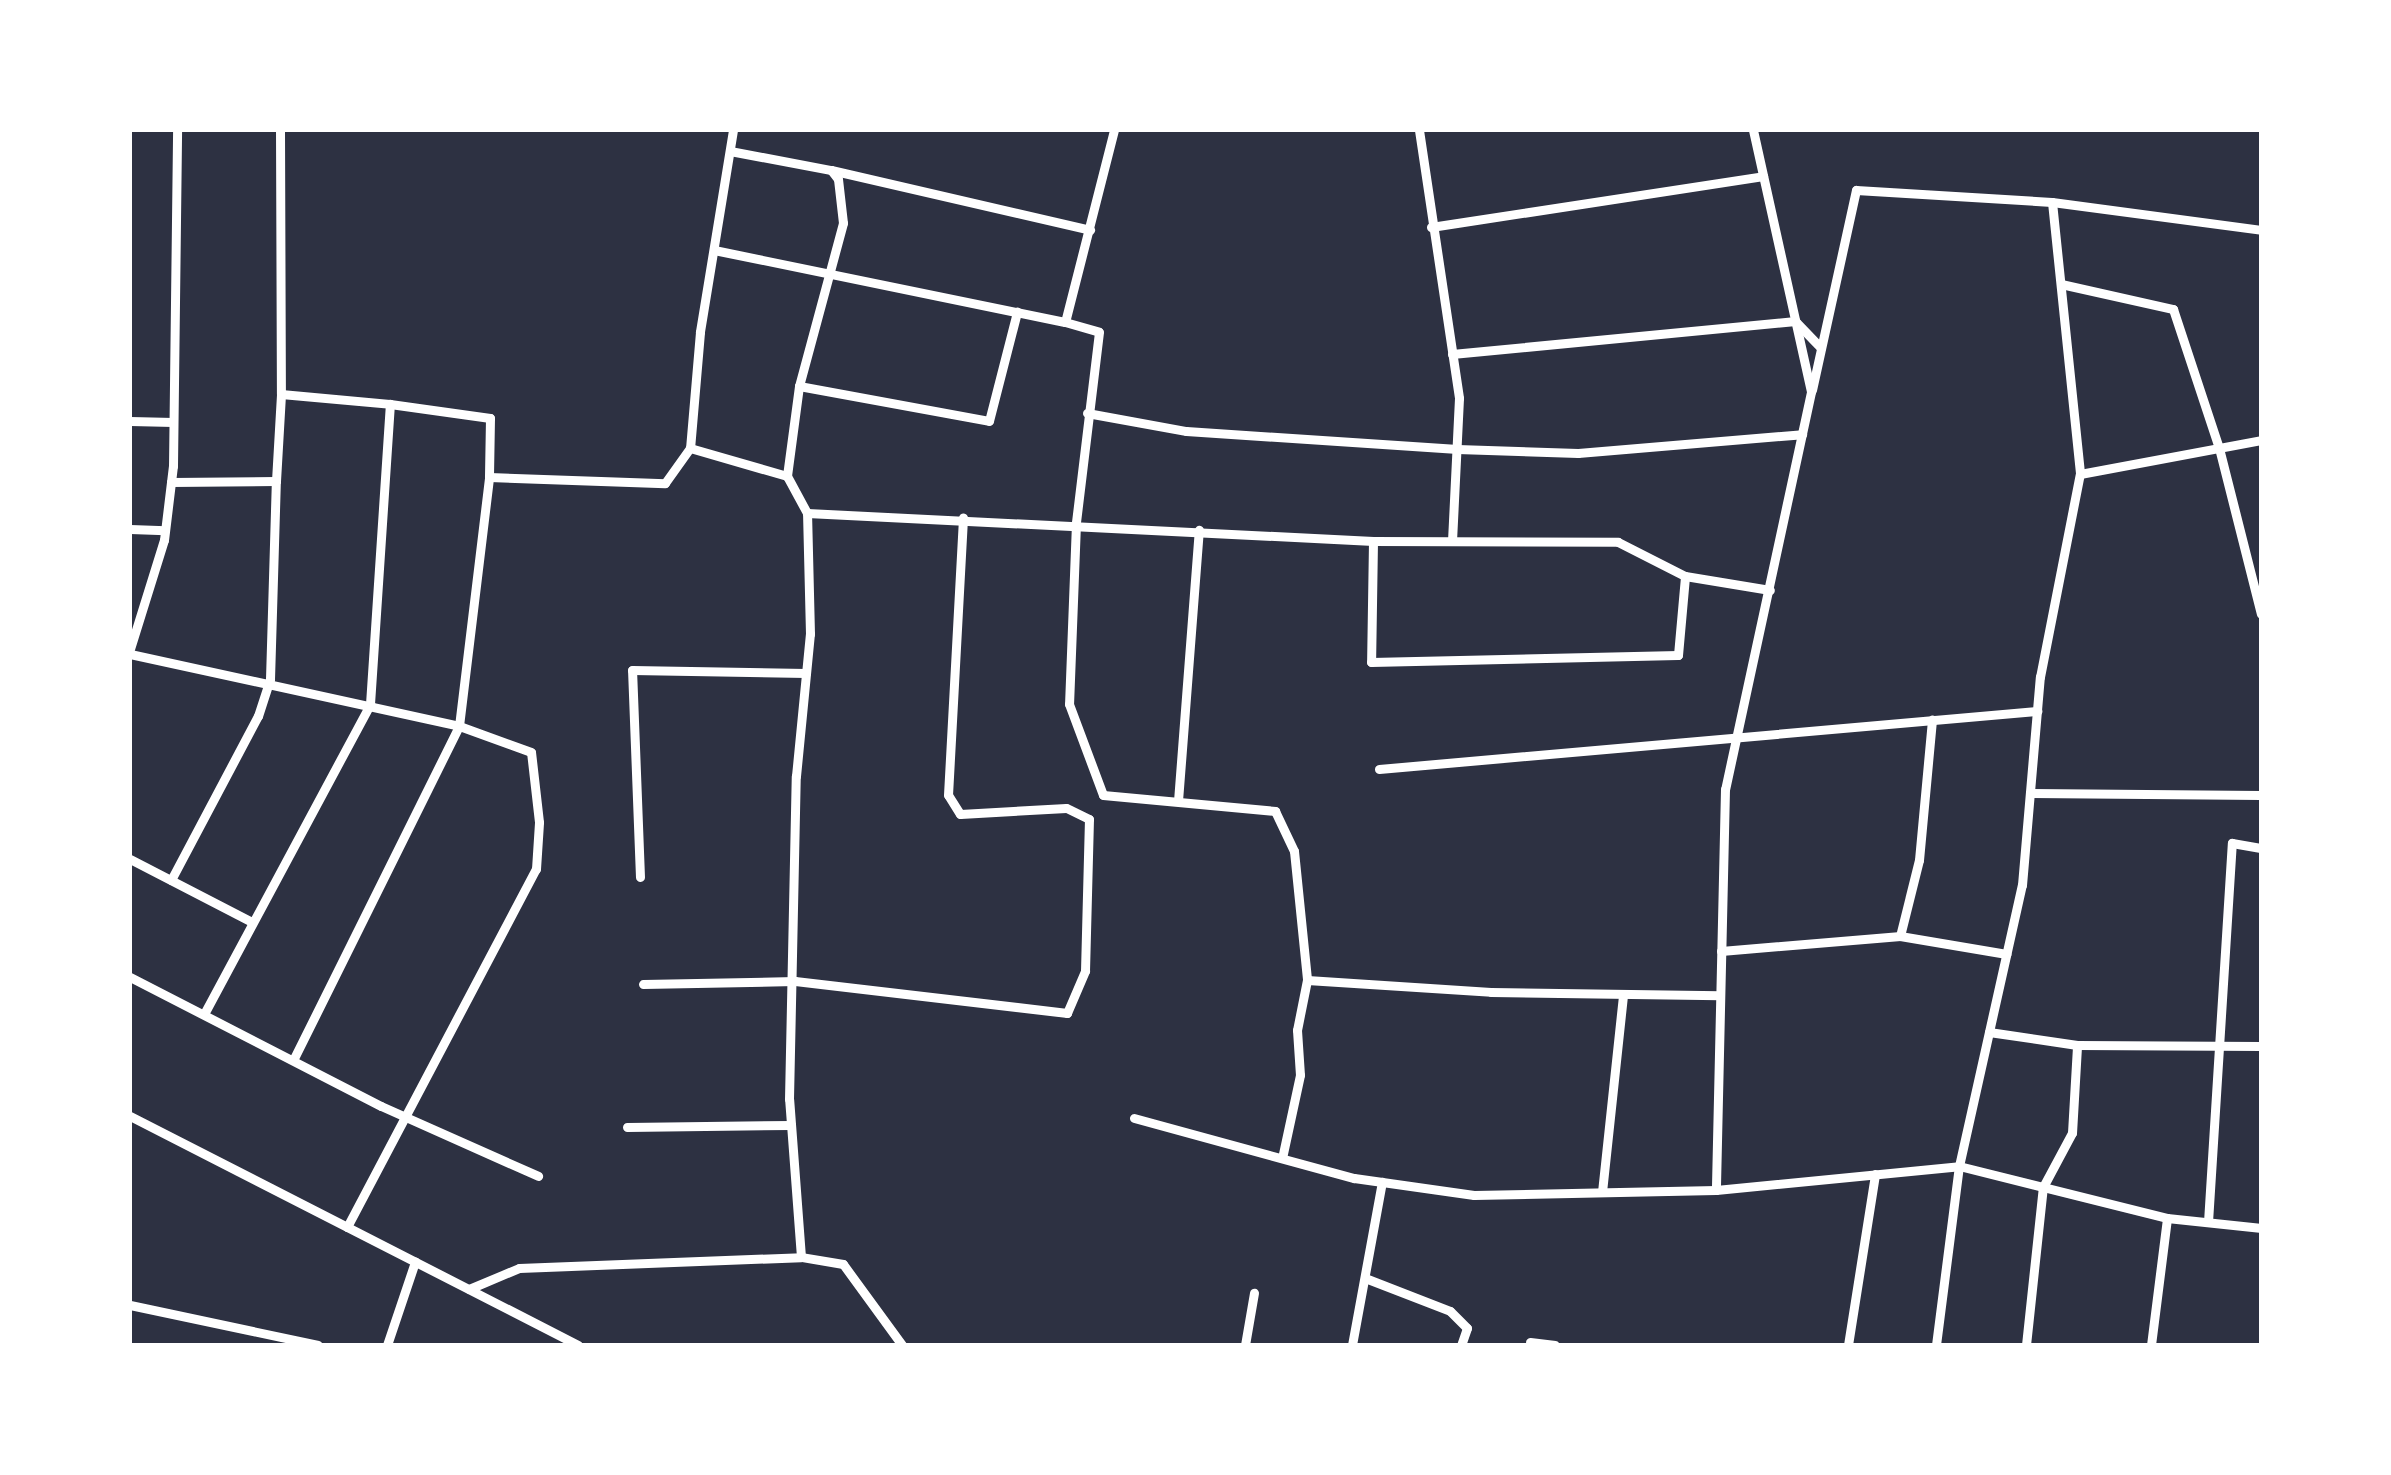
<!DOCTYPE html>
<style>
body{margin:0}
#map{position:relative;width:2391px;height:1475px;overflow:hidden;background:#2d3142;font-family:"Alegreya Sans",sans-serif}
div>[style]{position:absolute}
.minor>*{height:9px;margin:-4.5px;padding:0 4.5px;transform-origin:4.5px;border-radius:4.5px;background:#fff}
span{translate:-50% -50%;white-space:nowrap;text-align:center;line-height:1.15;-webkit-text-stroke:9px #fff;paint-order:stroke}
.frame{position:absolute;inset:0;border:132px solid #fff;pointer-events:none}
</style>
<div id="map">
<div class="minor">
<i style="left:280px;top:130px;width:264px;rotate:89.8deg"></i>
<i style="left:733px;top:130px;width:205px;rotate:99.3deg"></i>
<i style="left:700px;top:332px;width:116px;rotate:94.9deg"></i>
<i style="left:690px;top:448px;width:101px;rotate:16.1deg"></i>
<i style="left:787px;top:476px;width:42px;rotate:61.6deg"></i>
<i style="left:1114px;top:130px;width:198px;rotate:104.3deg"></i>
<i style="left:1065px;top:322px;width:35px;rotate:16deg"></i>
<i style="left:1099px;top:332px;width:192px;rotate:96.9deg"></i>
<i style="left:1076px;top:523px;width:181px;rotate:92.2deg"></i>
<i style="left:1069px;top:704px;width:97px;rotate:69.5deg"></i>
<i style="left:1103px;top:795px;width:173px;rotate:5.3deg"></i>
<i style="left:1275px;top:811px;width:44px;rotate:64.6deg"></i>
<i style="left:1294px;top:851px;width:130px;rotate:84.2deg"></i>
<i style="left:1307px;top:980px;width:51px;rotate:101.3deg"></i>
<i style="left:1297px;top:1030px;width:45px;rotate:86.2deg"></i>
<i style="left:1300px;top:1075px;width:85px;rotate:102.2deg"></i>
<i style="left:1419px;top:130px;width:271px;rotate:81.5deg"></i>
<i style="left:1459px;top:398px;width:143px;rotate:92.8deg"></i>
<i style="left:1753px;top:130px;width:268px;rotate:77.5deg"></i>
<i style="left:1811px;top:392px;width:406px;rotate:102.2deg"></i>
<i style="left:1725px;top:789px;width:401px;rotate:91.3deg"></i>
<i style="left:1716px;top:1190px;width:244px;rotate:-5.6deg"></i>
<i style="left:1959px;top:1166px;width:214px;rotate:14deg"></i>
<i style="left:730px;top:151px;width:103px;rotate:10.7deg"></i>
<i style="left:831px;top:170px;width:11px;rotate:52deg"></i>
<i style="left:838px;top:179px;width:44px;rotate:83.5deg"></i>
<i style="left:843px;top:223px;width:169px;rotate:105.1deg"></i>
<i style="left:799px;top:386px;width:91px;rotate:97.6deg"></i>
<i style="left:831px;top:170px;width:266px;rotate:13deg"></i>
<i style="left:2052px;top:202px;width:211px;rotate:7.6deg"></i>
<i style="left:1431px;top:227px;width:336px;rotate:-8.7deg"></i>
<i style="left:714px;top:250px;width:358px;rotate:11.6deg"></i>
<i style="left:2061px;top:284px;width:115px;rotate:12.6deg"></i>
<i style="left:2173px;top:309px;width:146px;rotate:71.7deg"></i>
<i style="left:2219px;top:448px;width:171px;rotate:75.8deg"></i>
<i style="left:1452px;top:354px;width:345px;rotate:-5.5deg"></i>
<i style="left:1795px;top:321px;width:37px;rotate:46deg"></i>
<i style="left:799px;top:386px;width:193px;rotate:10.4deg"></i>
<i style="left:989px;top:421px;width:113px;rotate:-75.6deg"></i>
<i style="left:1812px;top:390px;width:205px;rotate:-77.6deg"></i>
<i style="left:1856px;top:190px;width:196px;rotate:3.5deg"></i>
<i style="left:2052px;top:202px;width:273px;rotate:84.1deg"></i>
<i style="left:1087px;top:413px;width:101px;rotate:10.3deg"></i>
<i style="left:1186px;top:431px;width:272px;rotate:3.8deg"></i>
<i style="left:1457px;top:449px;width:121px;rotate:1.9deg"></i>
<i style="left:1578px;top:453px;width:225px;rotate:-4.8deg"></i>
<i style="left:130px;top:421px;width:43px;rotate:1.3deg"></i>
<i style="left:171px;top:482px;width:105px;rotate:-0.5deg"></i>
<i style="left:276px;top:481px;width:87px;rotate:-86.7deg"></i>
<i style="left:281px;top:394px;width:109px;rotate:5.2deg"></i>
<i style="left:130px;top:529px;width:35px;rotate:2deg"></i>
<i style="left:1373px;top:541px;width:121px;rotate:90.9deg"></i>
<i style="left:1371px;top:662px;width:307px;rotate:-1.3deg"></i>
<i style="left:1678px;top:655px;width:79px;rotate:-84.9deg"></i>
<i style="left:130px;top:649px;width:114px;rotate:-72.7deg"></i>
<i style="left:164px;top:540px;width:75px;rotate:-83.1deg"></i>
<i style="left:173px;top:466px;width:336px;rotate:-89.3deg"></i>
<i style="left:130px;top:654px;width:337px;rotate:12.3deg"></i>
<i style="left:459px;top:726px;width:373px;rotate:116.4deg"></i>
<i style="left:1379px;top:769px;width:661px;rotate:-5.04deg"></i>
<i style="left:2030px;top:793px;width:231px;rotate:0.5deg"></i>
<i style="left:1178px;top:801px;width:272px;rotate:-85.6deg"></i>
<i style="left:130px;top:859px;width:135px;rotate:27.3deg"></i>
<i style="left:640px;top:877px;width:207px;rotate:-92.2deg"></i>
<i style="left:632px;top:670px;width:174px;rotate:1deg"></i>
<i style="left:171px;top:880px;width:186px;rotate:-62.1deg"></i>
<i style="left:258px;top:716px;width:39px;rotate:-72deg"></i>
<i style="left:270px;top:679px;width:198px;rotate:-88.3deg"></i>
<i style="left:1900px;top:936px;width:78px;rotate:-76deg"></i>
<i style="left:1919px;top:860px;width:141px;rotate:-84.7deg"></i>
<i style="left:1721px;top:951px;width:180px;rotate:-4.8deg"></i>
<i style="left:1900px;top:936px;width:108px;rotate:9.6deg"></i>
<i style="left:130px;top:977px;width:282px;rotate:27.2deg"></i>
<i style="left:381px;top:1106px;width:172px;rotate:24deg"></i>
<i style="left:1307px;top:980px;width:184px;rotate:3.7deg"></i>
<i style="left:1491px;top:992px;width:229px;rotate:0.8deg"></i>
<i style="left:643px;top:984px;width:152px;rotate:-1.1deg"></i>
<i style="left:795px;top:981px;width:274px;rotate:6.7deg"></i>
<i style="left:1067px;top:1013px;width:46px;rotate:-66.8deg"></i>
<i style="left:1085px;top:971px;width:152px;rotate:-88.5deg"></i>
<i style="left:1089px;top:819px;width:25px;rotate:-154deg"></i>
<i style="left:1066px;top:808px;width:106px;rotate:176.8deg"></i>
<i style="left:960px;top:814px;width:22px;rotate:-122deg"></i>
<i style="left:948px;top:795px;width:278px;rotate:-86.9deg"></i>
<i style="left:204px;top:1014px;width:352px;rotate:-61.8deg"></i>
<i style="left:370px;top:704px;width:301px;rotate:-86.2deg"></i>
<i style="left:390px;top:404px;width:101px;rotate:8deg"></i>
<i style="left:490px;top:418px;width:59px;rotate:91deg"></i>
<i style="left:489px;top:477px;width:176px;rotate:2deg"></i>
<i style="left:665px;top:483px;width:43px;rotate:-54.5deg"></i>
<i style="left:1989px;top:1032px;width:89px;rotate:8.4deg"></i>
<i style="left:2077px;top:1045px;width:184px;rotate:0.3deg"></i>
<i style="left:130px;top:1116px;width:503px;rotate:27.07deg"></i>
<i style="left:1134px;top:1118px;width:228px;rotate:15.3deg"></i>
<i style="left:1354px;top:1178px;width:121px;rotate:8.1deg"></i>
<i style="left:1474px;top:1195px;width:242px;rotate:-1.2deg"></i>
<i style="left:627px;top:1127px;width:164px;rotate:-0.7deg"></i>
<i style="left:1602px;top:1192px;width:199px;rotate:-83.9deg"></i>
<i style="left:2208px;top:1222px;width:380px;rotate:-86.4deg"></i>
<i style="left:2232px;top:843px;width:29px;rotate:10deg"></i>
<i style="left:347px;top:1227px;width:405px;rotate:-62.2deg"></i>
<i style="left:536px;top:869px;width:47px;rotate:-86.3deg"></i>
<i style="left:539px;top:822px;width:70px;rotate:-96.5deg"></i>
<i style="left:531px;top:752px;width:77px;rotate:-160.1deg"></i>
<i style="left:459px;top:726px;width:251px;rotate:-83.1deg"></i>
<i style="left:1365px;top:1278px;width:91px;rotate:21.2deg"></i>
<i style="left:1450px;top:1311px;width:24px;rotate:45deg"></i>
<i style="left:1467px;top:1328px;width:18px;rotate:109deg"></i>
<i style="left:469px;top:1289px;width:54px;rotate:-22.8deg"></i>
<i style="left:519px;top:1268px;width:282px;rotate:-2.2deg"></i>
<i style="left:130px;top:1305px;width:192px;rotate:12deg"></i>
<i style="left:1530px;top:1342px;width:25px;rotate:7deg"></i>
<i style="left:387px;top:1345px;width:88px;rotate:-71.4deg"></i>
<i style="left:902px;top:1345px;width:100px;rotate:-126.1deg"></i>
<i style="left:843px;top:1264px;width:43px;rotate:-170.5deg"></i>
<i style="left:801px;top:1257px;width:158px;rotate:-94.3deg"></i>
<i style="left:789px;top:1099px;width:323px;rotate:-88.8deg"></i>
<i style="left:796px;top:776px;width:143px;rotate:-84.4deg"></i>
<i style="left:810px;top:634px;width:121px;rotate:-91.4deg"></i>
<i style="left:807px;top:513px;width:567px;rotate:2.83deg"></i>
<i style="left:1373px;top:541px;width:245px;rotate:0.2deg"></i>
<i style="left:1618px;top:542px;width:75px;rotate:26.9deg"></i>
<i style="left:1685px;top:576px;width:86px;rotate:9.4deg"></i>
<i style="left:1245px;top:1345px;width:53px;rotate:-80.2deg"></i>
<i style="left:1352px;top:1345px;width:166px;rotate:-79.6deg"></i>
<i style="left:1848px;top:1345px;width:173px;rotate:-81deg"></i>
<i style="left:1936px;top:1345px;width:180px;rotate:-82.7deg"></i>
<i style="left:1959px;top:1166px;width:288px;rotate:-77.4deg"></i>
<i style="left:2022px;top:885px;width:209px;rotate:-85.1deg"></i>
<i style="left:2040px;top:677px;width:207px;rotate:-78.9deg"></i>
<i style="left:2080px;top:474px;width:184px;rotate:-10.6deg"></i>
<i style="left:2026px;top:1345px;width:159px;rotate:-83.9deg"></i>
<i style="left:2043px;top:1187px;width:61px;rotate:-61.8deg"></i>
<i style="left:2072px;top:1133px;width:88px;rotate:-86.7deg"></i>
<i style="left:2151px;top:1345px;width:128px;rotate:-82.8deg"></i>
<i style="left:2167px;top:1218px;width:95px;rotate:6.1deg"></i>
</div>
<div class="frame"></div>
</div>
